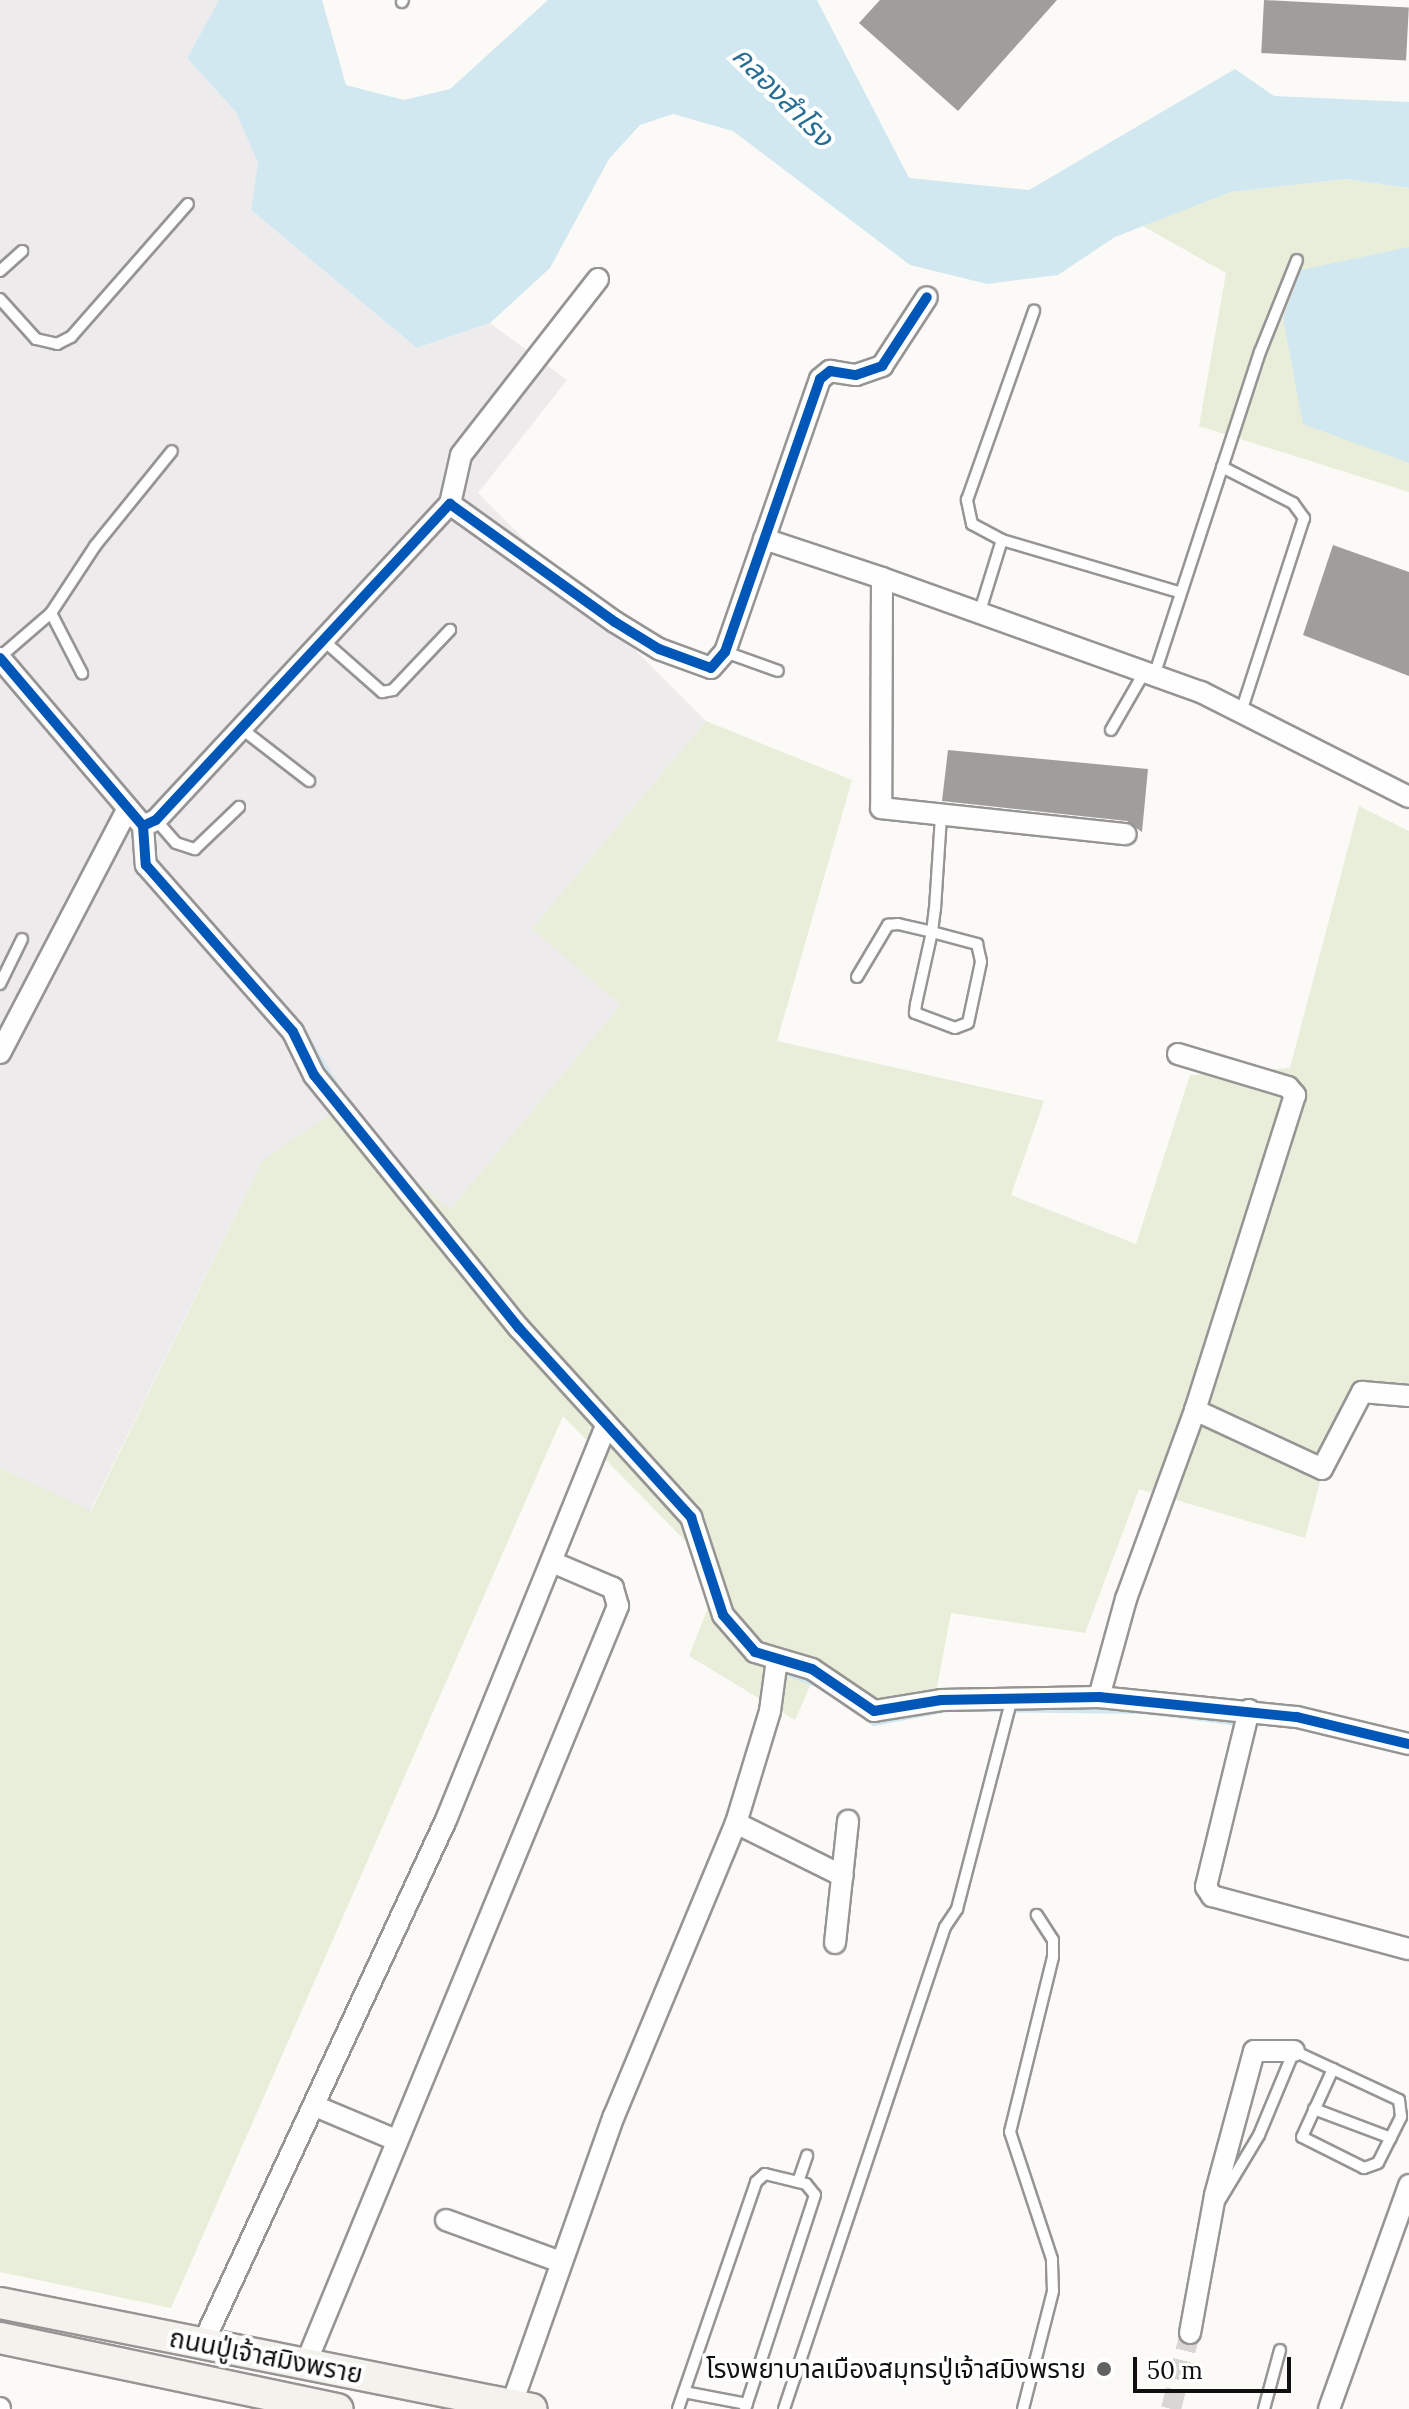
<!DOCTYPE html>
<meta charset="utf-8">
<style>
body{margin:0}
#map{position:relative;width:1409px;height:2409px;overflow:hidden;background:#fcfaf7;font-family:Lora,"Noto Sans Thai",serif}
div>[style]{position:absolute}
.industrial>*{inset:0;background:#eeebed}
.green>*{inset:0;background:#e8eed9}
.water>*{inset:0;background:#d1e8f1}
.stream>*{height:6px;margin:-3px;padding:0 3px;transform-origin:3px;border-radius:3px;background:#d1e8f1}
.building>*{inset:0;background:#a09e9c;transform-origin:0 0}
.street-tunnel>*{height:20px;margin-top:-10px;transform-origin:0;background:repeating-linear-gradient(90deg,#d9d7d4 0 20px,transparent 0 30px)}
.roads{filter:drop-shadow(2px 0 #969594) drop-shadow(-2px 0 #969594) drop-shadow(0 2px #969594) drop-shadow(0 -2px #969594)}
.lane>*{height:10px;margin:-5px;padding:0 5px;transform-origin:5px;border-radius:5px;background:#fffefe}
.street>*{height:20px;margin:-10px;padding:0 10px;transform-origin:10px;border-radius:10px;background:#fffefe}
.secondary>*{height:30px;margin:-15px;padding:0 15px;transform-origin:15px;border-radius:15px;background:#f4f2ed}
.cycleway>*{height:10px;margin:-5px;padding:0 5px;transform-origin:5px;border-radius:5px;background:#0057b8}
.dots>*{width:22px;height:22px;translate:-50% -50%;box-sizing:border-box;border:4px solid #fff;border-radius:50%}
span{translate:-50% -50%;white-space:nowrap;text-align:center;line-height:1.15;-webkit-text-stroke:8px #fff;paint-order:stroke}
.street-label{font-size:26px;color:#101010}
.poi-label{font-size:26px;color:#101010}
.right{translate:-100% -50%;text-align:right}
.water-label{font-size:28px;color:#286d93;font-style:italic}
.scale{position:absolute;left:1133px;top:2357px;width:158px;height:36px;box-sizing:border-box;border:4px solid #101010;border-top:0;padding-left:10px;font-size:24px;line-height:28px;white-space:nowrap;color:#101010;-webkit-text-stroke:6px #fff;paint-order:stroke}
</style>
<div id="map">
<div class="industrial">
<i style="clip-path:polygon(0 0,219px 0,187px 58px,236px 112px,259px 164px,251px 210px,417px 348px,490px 323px,567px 380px,478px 493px,706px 721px,533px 928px,622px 1005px,450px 1210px,262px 1161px,90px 1511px,0 1468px)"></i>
</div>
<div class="green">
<i style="clip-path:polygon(1346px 179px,1409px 188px,1409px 492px,1199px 426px,1226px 273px,1143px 226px,1231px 192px)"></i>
<i style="clip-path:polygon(706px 721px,852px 780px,777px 1041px,1044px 1101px,1011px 1195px,1136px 1244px,1190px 1075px,1290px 1068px,1359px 806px,1409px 831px,1409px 1399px,1341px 1404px,1305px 1538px,1139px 1489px,1085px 1633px,951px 1613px,932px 1713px,875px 1700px,817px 1670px,795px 1720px,689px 1656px,711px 1600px,695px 1551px,563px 1416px,171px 2308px,0 2272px,0 1468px,91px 1511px,262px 1161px,335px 1111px,450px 1210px,621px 1005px,532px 929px)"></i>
</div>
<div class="water">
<i style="clip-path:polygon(219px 0,322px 0,346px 85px,404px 100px,450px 89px,548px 0,817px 0,909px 178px,1029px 190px,1235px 69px,1274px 96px,1409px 102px,1409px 188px,1346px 179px,1231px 192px,1115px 237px,1058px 275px,987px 284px,910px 265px,733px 131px,673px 114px,640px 125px,609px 159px,550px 268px,490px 323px,417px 348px,251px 210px,258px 163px,236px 112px,187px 58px)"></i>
<i style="clip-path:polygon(1409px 247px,1409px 463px,1303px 424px,1283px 318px,1301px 270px)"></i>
</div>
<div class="stream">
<i style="left:303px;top:1032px;width:76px;rotate:58.4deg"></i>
<i style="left:779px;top:1670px;width:48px;rotate:20.7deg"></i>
<i style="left:984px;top:1709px;width:159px;rotate:0.7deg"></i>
<i style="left:1143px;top:1711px;width:98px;rotate:7.1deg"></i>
<i style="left:865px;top:1715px;width:12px;rotate:42deg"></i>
<i style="left:874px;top:1723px;width:80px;rotate:-10.8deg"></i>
</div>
<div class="building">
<i style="clip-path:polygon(880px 0,1057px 0,958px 111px,859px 23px)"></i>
<i style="left:1264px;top:0;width:145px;height:53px;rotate:3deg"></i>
<i style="clip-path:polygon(1333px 545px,1409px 572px,1409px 676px,1303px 635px)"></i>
<i style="clip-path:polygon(948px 750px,1148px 769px,1142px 832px,1127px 821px,942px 801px)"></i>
</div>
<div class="street-tunnel">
<i style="left:1171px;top:2409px;width:78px;rotate:-76deg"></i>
</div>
<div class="roads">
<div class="lane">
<i style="left:402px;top:2px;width:2px;rotate:-63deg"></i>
<i style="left:0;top:271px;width:30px;rotate:-42deg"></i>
<i style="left:0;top:299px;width:54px;rotate:48deg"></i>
<i style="left:36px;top:339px;width:22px;rotate:13deg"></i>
<i style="left:57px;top:344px;width:16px;rotate:-27deg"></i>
<i style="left:71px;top:337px;width:177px;rotate:-48.7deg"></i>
<i style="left:1222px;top:467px;width:80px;rotate:26.9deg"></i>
<i style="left:1293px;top:503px;width:19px;rotate:54deg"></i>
<i style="left:1304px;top:518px;width:204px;rotate:108deg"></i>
<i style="left:1002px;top:540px;width:184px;rotate:16.4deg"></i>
<i style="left:980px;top:611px;width:74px;rotate:-72.8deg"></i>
<i style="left:1002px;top:540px;width:34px;rotate:-152deg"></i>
<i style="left:972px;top:524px;width:25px;rotate:-102deg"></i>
<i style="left:967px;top:500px;width:201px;rotate:-70.5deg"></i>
<i style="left:51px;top:613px;width:68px;rotate:62.7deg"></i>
<i style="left:323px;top:640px;width:79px;rotate:41.4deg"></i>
<i style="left:382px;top:692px;width:11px;rotate:-10deg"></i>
<i style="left:393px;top:690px;width:83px;rotate:-46.5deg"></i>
<i style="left:725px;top:652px;width:56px;rotate:19.7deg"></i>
<i style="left:0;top:657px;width:67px;rotate:-40.8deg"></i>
<i style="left:51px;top:613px;width:80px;rotate:-56.7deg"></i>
<i style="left:95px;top:546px;width:122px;rotate:-51deg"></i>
<i style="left:1154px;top:676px;width:341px;rotate:-71.9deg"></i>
<i style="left:1260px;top:352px;width:99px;rotate:-68.1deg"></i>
<i style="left:242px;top:729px;width:85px;rotate:37.8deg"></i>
<i style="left:1111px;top:730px;width:68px;rotate:-60deg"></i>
<i style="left:156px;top:820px;width:30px;rotate:49deg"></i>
<i style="left:176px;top:843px;width:20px;rotate:18deg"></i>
<i style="left:195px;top:849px;width:61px;rotate:-43.7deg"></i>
<i style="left:857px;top:977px;width:61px;rotate:-59.2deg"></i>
<i style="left:888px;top:925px;width:10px;rotate:-6deg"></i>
<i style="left:898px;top:924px;width:35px;rotate:13deg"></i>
<i style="left:932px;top:932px;width:47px;rotate:14.9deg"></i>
<i style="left:977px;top:944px;width:18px;rotate:77deg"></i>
<i style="left:981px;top:962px;width:62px;rotate:102deg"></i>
<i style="left:968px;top:1023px;width:14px;rotate:159deg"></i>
<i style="left:955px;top:1028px;width:43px;rotate:-159.4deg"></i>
<i style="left:915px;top:1013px;width:9px;rotate:-84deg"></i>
<i style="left:916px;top:1004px;width:74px;rotate:-77.5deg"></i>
<i style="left:932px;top:932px;width:23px;rotate:-83deg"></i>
<i style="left:935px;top:909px;width:92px;rotate:-86.3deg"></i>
<i style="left:0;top:984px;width:50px;rotate:-63.9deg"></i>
<i style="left:1314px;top:2109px;width:82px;rotate:20.6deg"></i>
<i style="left:798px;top:2182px;width:28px;rotate:-71deg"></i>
<i style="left:1220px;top:2200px;width:76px;rotate:-59deg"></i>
<i style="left:1259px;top:2135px;width:91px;rotate:-67.4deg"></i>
<i style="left:1294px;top:2051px;width:116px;rotate:25deg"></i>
<i style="left:1399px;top:2100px;width:17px;rotate:83deg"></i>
<i style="left:1401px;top:2117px;width:51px;rotate:116.6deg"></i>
<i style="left:1378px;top:2163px;width:15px;rotate:160deg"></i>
<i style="left:1364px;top:2168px;width:69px;rotate:-153.4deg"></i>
<i style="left:1302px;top:2137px;width:75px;rotate:-65.5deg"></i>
<i style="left:684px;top:2392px;width:64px;rotate:10.8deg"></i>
<i style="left:678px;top:2409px;width:240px;rotate:-71deg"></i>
<i style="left:756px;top:2182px;width:12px;rotate:-42deg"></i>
<i style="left:765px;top:2174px;width:42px;rotate:13.7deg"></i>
<i style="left:806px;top:2184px;width:14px;rotate:51deg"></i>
<i style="left:815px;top:2195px;width:225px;rotate:108.1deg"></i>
<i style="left:784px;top:2409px;width:508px;rotate:-71.53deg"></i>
<i style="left:945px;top:1927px;width:22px;rotate:-56deg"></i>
<i style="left:957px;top:1909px;width:218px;rotate:-75.4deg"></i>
<i style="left:1023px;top:2409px;width:122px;rotate:-75.7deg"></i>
<i style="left:1053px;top:2291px;width:32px;rotate:-92deg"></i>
<i style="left:1052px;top:2259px;width:134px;rotate:-108.3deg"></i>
<i style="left:1010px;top:2132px;width:180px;rotate:-76.2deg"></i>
<i style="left:1053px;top:1957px;width:17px;rotate:-90deg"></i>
<i style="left:1053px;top:1940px;width:30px;rotate:-123deg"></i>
<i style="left:1264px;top:2409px;width:61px;rotate:-74.8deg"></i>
</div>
<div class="street">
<i style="left:450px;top:504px;width:50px;rotate:-77.3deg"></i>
<i style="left:461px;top:455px;width:223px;rotate:-52.1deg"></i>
<i style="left:764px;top:539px;width:124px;rotate:18.3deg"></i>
<i style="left:882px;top:578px;width:230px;rotate:90.2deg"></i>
<i style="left:881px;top:808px;width:246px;rotate:6.1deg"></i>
<i style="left:882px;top:578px;width:339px;rotate:19.7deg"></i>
<i style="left:1201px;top:692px;width:233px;rotate:26.8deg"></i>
<i style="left:0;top:658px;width:221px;rotate:49.6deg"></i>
<i style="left:143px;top:826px;width:14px;rotate:-25deg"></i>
<i style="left:156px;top:820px;width:432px;rotate:-47.1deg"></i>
<i style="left:450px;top:504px;width:203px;rotate:35.6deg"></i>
<i style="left:615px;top:622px;width:52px;rotate:31.5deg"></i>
<i style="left:659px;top:649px;width:55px;rotate:20.1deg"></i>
<i style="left:711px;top:668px;width:21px;rotate:-49deg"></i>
<i style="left:725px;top:652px;width:289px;rotate:-70.8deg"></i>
<i style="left:820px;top:379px;width:13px;rotate:-39deg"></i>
<i style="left:830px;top:371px;width:26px;rotate:9deg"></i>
<i style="left:856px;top:375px;width:28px;rotate:-19deg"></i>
<i style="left:882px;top:366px;width:82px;rotate:-56.9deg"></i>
<i style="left:143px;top:826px;width:39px;rotate:86deg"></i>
<i style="left:146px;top:865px;width:222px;rotate:48.6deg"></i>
<i style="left:293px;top:1032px;width:48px;rotate:64deg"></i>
<i style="left:314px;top:1075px;width:326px;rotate:51deg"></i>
<i style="left:519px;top:1328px;width:256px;rotate:47.7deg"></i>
<i style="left:691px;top:1517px;width:103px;rotate:71.9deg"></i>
<i style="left:723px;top:1615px;width:49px;rotate:49.1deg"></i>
<i style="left:755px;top:1652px;width:59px;rotate:16.6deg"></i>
<i style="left:812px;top:1669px;width:75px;rotate:34.1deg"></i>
<i style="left:874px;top:1711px;width:68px;rotate:-9.3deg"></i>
<i style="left:941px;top:1700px;width:158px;rotate:-1.1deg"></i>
<i style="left:1099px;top:1697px;width:199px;rotate:5.8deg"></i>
<i style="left:1297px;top:1717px;width:115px;rotate:13.6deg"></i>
<i style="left:0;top:1053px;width:276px;rotate:-62.4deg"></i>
<i style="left:1178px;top:1054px;width:115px;rotate:16.7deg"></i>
<i style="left:1288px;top:1087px;width:11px;rotate:49deg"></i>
<i style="left:1295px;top:1095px;width:330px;rotate:107.6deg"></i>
<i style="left:1099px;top:1697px;width:102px;rotate:-74.6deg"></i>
<i style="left:1126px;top:1599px;width:201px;rotate:-69.9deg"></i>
<i style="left:1195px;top:1410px;width:140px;rotate:24.9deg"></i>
<i style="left:1322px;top:1469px;width:87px;rotate:-62.5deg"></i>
<i style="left:1362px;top:1392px;width:47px;rotate:4.9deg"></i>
<i style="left:1249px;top:1710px;width:182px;rotate:103.7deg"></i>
<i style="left:1206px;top:1887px;width:11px;rotate:56deg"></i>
<i style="left:1212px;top:1896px;width:204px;rotate:15.1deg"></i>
<i style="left:736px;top:1823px;width:117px;rotate:-73.1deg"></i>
<i style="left:770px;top:1711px;width:52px;rotate:-82.3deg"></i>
<i style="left:835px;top:1943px;width:123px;rotate:-83.9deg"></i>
<i style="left:315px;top:2106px;width:88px;rotate:22.8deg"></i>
<i style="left:446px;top:2220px;width:122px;rotate:20.1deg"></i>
<i style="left:1190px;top:2333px;width:140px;rotate:-79.7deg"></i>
<i style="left:1215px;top:2195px;width:149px;rotate:-74.8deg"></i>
<i style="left:1254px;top:2051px;width:40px"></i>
<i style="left:203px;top:2343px;width:577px;rotate:-65.08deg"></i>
<i style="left:446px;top:1820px;width:426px;rotate:-67.9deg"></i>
<i style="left:306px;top:2363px;width:819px;rotate:-67.6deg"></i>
<i style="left:618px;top:1606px;width:19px;rotate:-106deg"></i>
<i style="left:613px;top:1588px;width:66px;rotate:-156.9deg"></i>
<i style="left:0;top:2408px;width:1px;rotate:90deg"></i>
<i style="left:510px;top:2409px;width:311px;rotate:-70.5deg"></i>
<i style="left:614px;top:2116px;width:317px;rotate:-67.4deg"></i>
<i style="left:736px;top:1823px;width:119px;rotate:26.4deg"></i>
<i style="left:1329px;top:2409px;width:238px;rotate:-70.3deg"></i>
</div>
<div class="secondary">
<i style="left:0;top:2303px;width:542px;rotate:11.27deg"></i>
<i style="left:0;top:2338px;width:345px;rotate:11.9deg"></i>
</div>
</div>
<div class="cycleway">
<i style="left:0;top:658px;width:221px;rotate:49.6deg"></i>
<i style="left:143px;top:826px;width:14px;rotate:-25deg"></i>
<i style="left:156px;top:820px;width:432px;rotate:-47.1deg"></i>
<i style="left:450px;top:504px;width:203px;rotate:35.6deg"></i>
<i style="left:615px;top:622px;width:52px;rotate:31.5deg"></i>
<i style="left:659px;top:649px;width:55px;rotate:20.1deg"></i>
<i style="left:711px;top:668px;width:21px;rotate:-49deg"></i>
<i style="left:725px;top:652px;width:289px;rotate:-70.8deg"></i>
<i style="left:820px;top:379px;width:13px;rotate:-39deg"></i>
<i style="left:830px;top:371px;width:26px;rotate:9deg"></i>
<i style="left:856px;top:375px;width:28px;rotate:-19deg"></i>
<i style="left:882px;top:366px;width:82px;rotate:-56.9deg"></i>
<i style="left:143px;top:826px;width:39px;rotate:86deg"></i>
<i style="left:146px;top:865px;width:222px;rotate:48.6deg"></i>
<i style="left:293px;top:1032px;width:48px;rotate:64deg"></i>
<i style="left:314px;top:1075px;width:326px;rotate:51deg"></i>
<i style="left:519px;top:1328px;width:256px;rotate:47.7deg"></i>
<i style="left:691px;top:1517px;width:103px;rotate:71.9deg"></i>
<i style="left:723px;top:1615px;width:49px;rotate:49.1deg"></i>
<i style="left:755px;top:1652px;width:59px;rotate:16.6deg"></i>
<i style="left:812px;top:1669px;width:75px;rotate:34.1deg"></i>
<i style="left:874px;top:1711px;width:68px;rotate:-9.3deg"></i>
<i style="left:941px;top:1700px;width:158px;rotate:-1.1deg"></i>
<i style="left:1099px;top:1697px;width:199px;rotate:5.8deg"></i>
<i style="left:1297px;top:1717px;width:115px;rotate:13.6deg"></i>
</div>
<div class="dots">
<i style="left:1104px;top:2369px;background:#636261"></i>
</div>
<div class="street-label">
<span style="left:266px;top:2356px;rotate:11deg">ถนนปู่เจ้าสมิงพราย</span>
</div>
<div class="poi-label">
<span class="right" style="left:1086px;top:2369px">โรงพยาบาลเมืองสมุทรปู่เจ้าสมิงพราย</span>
</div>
<div class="water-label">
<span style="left:783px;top:96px;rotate:45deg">คลองสำโรง</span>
</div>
<div class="scale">50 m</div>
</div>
